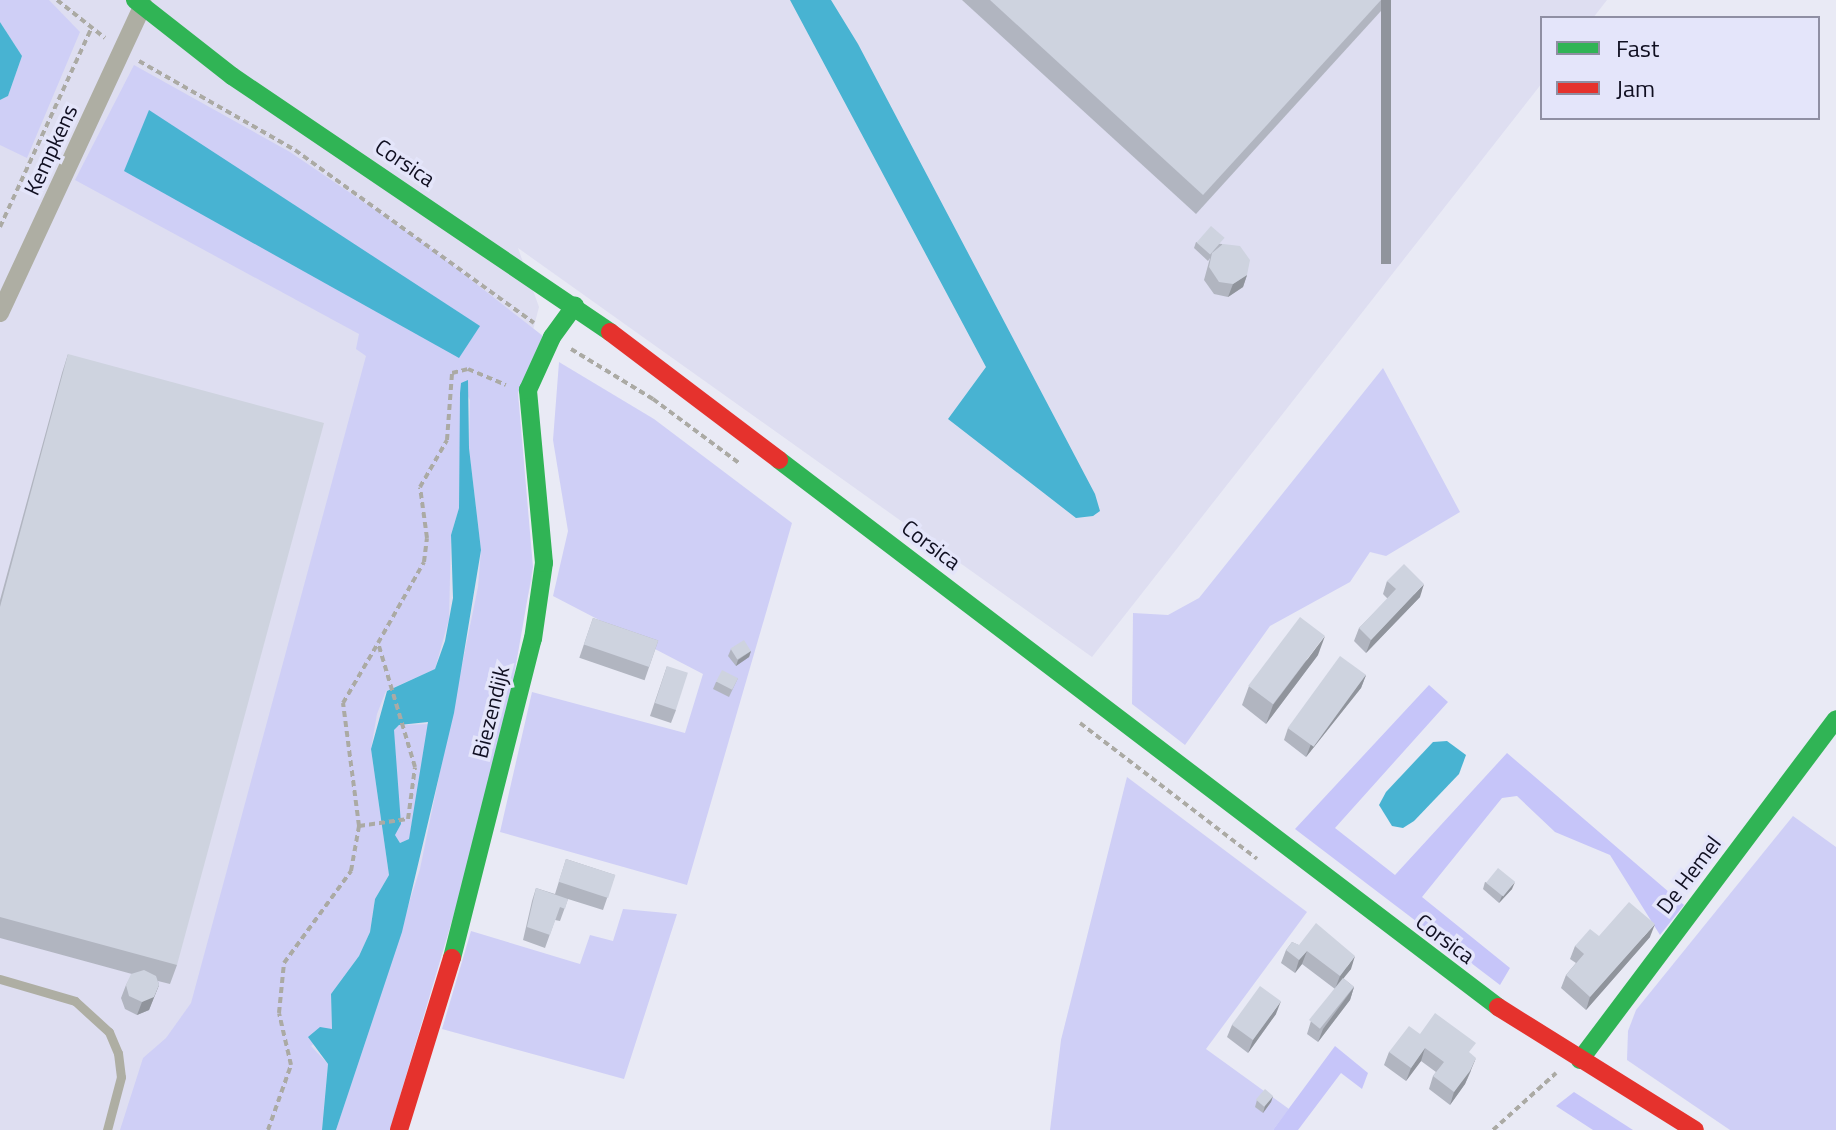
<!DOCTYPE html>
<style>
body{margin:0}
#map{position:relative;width:1836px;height:1130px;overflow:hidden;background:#e9eaf5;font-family:"Titillium Web",sans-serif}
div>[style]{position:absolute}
.built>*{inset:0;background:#dedef1}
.green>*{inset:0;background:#cfcff6}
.forest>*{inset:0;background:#c6c5f9}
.water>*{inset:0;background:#48b3d2}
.path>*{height:4px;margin-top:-2px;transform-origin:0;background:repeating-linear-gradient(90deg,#abaaa4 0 6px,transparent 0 10px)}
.lane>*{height:9px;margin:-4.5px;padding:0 4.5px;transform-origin:4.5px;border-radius:4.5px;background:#aeaea3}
.street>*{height:18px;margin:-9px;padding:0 9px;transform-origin:9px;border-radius:9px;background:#aeaea3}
.fast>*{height:18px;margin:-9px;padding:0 9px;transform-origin:9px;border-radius:9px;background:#30b455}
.jam>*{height:18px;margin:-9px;padding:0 9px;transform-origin:9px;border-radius:9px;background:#e5322d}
.wall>*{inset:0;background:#b1b5c0;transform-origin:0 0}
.shaded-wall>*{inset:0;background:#90949c;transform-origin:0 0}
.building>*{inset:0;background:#ced3df;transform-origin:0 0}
span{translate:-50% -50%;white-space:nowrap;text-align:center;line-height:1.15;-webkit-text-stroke:7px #e4e5fa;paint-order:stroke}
.street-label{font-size:22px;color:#100f21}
.legend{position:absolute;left:1540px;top:16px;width:280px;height:104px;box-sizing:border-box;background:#e4e5fa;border:2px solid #8f8fa3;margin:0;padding:10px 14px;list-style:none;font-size:24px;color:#100f21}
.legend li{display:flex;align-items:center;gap:16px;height:40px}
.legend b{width:40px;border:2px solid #8f8fa3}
</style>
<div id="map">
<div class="built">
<i style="clip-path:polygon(0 0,1607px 0,1593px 18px,1542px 18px,1542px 83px,1092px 657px,518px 248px,539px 307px,517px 392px,532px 580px,383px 1130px,0 1130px)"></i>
</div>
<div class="green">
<i style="clip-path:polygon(0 0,49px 0,80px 32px,27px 158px,0 145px,0 100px,8px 96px,22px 56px,0 22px)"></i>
<i style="clip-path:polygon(134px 65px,290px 152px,424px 243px,543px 336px,518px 393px,533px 567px,499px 762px,390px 1130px,336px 1130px,420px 869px,478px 587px,481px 550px,469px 448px,470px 400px,461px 383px,459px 508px,451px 535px,449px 619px,435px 669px,386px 691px,377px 714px,371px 749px,389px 875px,375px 899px,370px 932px,359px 956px,331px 994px,332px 1029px,311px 1046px,328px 1064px,322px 1130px,120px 1130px,143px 1058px,166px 1038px,191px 1003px,366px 356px,356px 349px,359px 334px,75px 180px)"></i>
<i style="clip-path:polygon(559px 362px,654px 419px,792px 523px,687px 885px,500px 832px,532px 692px,685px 733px,703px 674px,553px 596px,568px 531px,553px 440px)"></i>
<i style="clip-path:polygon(1383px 368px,1460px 512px,1386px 556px,1370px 552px,1350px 582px,1270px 626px,1185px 745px,1132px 704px,1133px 613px,1168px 615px,1199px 598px)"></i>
<i style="clip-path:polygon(430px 724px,409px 839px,400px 843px,395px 835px,394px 730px,399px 725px)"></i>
<i style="clip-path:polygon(1127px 777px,1307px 912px,1206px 1049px,1289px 1109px,1273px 1130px,1050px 1130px,1061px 1040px)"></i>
<i style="clip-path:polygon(1793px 816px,1836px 847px,1836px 1130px,1730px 1130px,1627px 1060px,1628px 1031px,1636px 1010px)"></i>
<i style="clip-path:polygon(623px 909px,677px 914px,624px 1079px,442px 1029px,471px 931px,580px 964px,590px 935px,613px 941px)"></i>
</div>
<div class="forest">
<i style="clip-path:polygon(1429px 685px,1448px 702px,1335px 828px,1395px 875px,1507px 753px,1684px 905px,1660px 935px,1610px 855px,1555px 832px,1517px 796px,1502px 798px,1422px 897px,1510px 968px,1500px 985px,1295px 829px)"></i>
<i style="clip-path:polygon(1335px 1046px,1368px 1073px,1362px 1089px,1341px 1073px,1298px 1130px,1273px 1130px)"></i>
<i style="clip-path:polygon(1574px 1092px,1633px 1130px,1593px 1130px,1556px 1106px)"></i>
</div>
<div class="water">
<i style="clip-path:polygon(790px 0,831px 0,858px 44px,1095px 494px,1100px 511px,1093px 516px,1076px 518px,948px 419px,986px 367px)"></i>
<i style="clip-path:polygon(0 22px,22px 56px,8px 96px,0 100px)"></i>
<i style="clip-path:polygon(149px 110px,480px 326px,459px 358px,124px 171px)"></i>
<i style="clip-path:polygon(evenodd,468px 380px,469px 448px,481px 550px,454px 713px,402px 932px,336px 1130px,322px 1130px,328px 1064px,308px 1037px,320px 1027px,332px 1029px,331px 994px,359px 956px,370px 932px,375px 899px,389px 875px,371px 749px,387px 691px,435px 669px,445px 641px,453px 598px,451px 535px,459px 508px,460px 393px,461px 383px,468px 380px,428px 722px,409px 839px,400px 843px,395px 835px,401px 824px,394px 730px,399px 725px,428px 722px)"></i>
<i style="clip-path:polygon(1447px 741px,1466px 755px,1459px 774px,1414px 821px,1403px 828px,1392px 826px,1379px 805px,1386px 792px,1433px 742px)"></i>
</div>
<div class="path">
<i style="left:57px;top:0;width:61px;rotate:38.4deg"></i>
<i style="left:139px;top:61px;width:180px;rotate:29.7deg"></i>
<i style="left:295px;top:150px;width:295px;rotate:35.9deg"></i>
<i style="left:0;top:227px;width:218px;rotate:-65.3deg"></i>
<i style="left:571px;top:349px;width:96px;rotate:31.4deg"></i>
<i style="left:653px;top:399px;width:107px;rotate:36.7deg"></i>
<i style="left:1080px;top:723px;width:223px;rotate:37.5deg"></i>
<i style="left:359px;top:826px;width:49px;rotate:-8.1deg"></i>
<i style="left:408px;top:819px;width:52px;rotate:-82.3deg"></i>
<i style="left:415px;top:767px;width:129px;rotate:-106.6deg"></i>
<i style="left:378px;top:643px;width:93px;rotate:-60.4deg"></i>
<i style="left:424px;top:562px;width:24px;rotate:-83deg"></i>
<i style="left:427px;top:538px;width:51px;rotate:-97.8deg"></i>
<i style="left:420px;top:487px;width:54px;rotate:-60.1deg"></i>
<i style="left:447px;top:440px;width:67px;rotate:-85.7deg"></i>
<i style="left:452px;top:373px;width:16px;rotate:-14deg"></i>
<i style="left:468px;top:369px;width:41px;rotate:22.8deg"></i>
<i style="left:268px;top:1130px;width:69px;rotate:-70.5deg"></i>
<i style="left:291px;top:1065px;width:53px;rotate:-103deg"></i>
<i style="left:279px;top:1013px;width:50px;rotate:-84.3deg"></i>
<i style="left:284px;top:963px;width:114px;rotate:-53.9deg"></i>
<i style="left:351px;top:871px;width:46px;rotate:-79.9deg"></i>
<i style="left:359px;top:826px;width:124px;rotate:-97.4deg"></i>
<i style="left:343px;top:703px;width:69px;rotate:-59.7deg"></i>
<i style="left:1493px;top:1130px;width:85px;rotate:-42.1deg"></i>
</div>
<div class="lane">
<i style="left:0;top:979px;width:78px;rotate:16.3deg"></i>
<i style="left:75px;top:1001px;width:46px;rotate:42.4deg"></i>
<i style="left:109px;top:1032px;width:23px;rotate:67deg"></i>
<i style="left:118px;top:1053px;width:24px;rotate:83deg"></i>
<i style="left:121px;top:1077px;width:55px;rotate:104.8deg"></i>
</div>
<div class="street">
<i style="left:0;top:313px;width:340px;rotate:-65.1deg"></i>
</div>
<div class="fast">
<i style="left:135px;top:0;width:123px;rotate:38.1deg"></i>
<i style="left:232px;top:76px;width:457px;rotate:34.1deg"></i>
<i style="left:779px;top:460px;width:903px;rotate:37.26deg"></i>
<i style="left:452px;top:958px;width:329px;rotate:-75.8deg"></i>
<i style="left:533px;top:639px;width:77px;rotate:-81.8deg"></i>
<i style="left:544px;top:563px;width:174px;rotate:-95.3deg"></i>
<i style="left:528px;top:390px;width:58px;rotate:-65.6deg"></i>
<i style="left:552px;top:337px;width:39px;rotate:-54deg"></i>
<i style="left:1580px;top:1060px;width:426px;rotate:-53.1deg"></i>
</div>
<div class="jam">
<i style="left:610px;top:332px;width:212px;rotate:37.1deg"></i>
<i style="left:1498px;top:1007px;width:232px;rotate:32deg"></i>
<i style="left:399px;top:1130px;width:180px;rotate:-72.9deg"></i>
</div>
<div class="wall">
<i style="clip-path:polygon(962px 0,1391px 0,1196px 214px)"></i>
<i style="clip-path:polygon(1196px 242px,1222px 244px,1247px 275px,1243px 287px,1228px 297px,1214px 294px,1204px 280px,1210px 258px,1208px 261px,1194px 248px)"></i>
<i style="clip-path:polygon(68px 354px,177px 965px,170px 984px,158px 981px,159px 985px,149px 1010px,137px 1015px,125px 1009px,121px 998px,126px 985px,132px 974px,0 938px,0 600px,62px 373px)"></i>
<i style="clip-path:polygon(1387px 581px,1420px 597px,1366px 653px,1354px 641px,1359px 628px,1388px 599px,1383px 594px)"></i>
<i style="left:593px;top:618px;width:69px;height:42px;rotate:19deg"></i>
<i style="clip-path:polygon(731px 649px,751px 651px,749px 657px,736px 666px,728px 656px)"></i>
<i style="clip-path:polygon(1318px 655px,1266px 724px,1242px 705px,1249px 686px)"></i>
<i style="clip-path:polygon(667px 666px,676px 710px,671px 723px,650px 716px)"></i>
<i style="clip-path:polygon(1366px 675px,1361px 688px,1306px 757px,1284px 740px,1288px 728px)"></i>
<i style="clip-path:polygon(738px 678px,729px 697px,713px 689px,716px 682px)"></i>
<i style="clip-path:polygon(566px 859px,615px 875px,603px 910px,568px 899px,560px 921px,555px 920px,545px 948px,523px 940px,532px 901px,536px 888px,555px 894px)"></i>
<i style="clip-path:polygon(1485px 882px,1512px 889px,1499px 903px,1483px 889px)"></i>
<i style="clip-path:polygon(1599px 936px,1650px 937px,1586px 1010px,1561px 988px,1566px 975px,1576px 963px,1570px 959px,1575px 946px)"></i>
<i style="clip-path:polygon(1292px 942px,1351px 969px,1343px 978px,1354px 987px,1350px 1000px,1318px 1042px,1307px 1034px,1311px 1021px,1335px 989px,1302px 964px,1295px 973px,1281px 963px,1286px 950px)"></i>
<i style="clip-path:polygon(1276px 1014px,1248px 1053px,1227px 1037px,1232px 1025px)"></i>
<i style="clip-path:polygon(1420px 1034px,1472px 1055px,1471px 1071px,1465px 1084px,1450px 1105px,1429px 1089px,1433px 1076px,1436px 1072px,1421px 1061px,1406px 1081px,1384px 1065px,1389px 1052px)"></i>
<i style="clip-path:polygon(1273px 1096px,1271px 1102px,1263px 1113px,1255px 1107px,1257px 1100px)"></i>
</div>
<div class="shaded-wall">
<i style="left:1381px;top:0;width:10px;height:264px"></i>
<i style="clip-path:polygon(1247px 275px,1243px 287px,1228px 297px,1233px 284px)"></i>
<i style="clip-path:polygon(1424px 584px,1420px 597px,1366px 653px,1371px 640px)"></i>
<i style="clip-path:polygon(1325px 636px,1318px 655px,1266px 724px,1273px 705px)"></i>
<i style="clip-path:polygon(751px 651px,749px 657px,736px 666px,738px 660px)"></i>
<i style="clip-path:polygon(1366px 675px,1361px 688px,1306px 757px,1311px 744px)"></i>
<i style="clip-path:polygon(1515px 882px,1512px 889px,1499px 903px,1502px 896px)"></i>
<i style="clip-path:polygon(1655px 924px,1650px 937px,1586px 1010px,1590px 997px)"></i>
<i style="clip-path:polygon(1307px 951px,1302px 964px,1295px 973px,1299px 960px)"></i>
<i style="clip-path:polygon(1355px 956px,1351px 969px,1335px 989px,1340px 976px)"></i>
<i style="clip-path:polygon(159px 985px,149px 1010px,137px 1015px,142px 1002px)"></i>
<i style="clip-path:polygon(1354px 987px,1350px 1000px,1318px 1042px,1323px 1029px)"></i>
<i style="clip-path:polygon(1281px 1001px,1276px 1014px,1248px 1053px,1253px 1040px)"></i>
<i style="clip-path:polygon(1425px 1048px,1421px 1061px,1406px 1081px,1411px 1068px)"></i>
<i style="clip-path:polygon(1476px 1058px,1465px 1084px,1450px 1105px,1454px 1092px)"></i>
<i style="clip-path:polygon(1273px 1096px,1271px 1102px,1263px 1113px,1265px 1106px)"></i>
</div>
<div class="building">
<i style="clip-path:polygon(990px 0,1381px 0,1203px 195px)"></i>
<i style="left:1211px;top:226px;width:18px;height:22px;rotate:41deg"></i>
<i style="clip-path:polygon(1223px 244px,1240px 246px,1250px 260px,1247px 275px,1233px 284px,1219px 282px,1209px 267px,1212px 253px)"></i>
<i style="clip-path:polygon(68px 354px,324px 423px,177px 965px,0 917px,0 607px)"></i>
<i style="clip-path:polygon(1404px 564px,1424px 584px,1371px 640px,1359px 628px,1396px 589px,1387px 581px)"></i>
<i style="left:1300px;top:617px;width:31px;height:86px;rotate:37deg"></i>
<i style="left:593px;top:618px;width:69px;height:28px;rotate:19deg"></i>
<i style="left:744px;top:640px;width:13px;height:16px;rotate:58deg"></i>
<i style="left:1340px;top:656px;width:32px;height:89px;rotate:36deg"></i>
<i style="left:667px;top:666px;width:22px;height:39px;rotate:18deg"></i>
<i style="left:722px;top:670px;width:18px;height:13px;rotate:27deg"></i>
<i style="left:566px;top:859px;width:52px;height:24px;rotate:18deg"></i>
<i style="left:1498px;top:868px;width:22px;height:19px;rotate:39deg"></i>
<i style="clip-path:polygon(536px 888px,568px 899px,565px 909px,560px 907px,550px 935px,527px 927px)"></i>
<i style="clip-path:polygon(1629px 902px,1655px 924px,1590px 997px,1566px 975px,1584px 954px,1575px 946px,1590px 929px,1599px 936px)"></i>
<i style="clip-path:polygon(1316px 923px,1355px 956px,1340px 976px,1307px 951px,1299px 960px,1286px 950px,1292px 942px,1299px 945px)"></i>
<i style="clip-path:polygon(144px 970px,156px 976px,159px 985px,154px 997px,142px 1002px,129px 996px,126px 985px,131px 974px)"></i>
<i style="left:1343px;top:978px;width:14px;height:54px;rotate:39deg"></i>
<i style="left:1260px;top:986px;width:26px;height:48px;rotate:36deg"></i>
<i style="clip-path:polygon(1435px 1013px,1476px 1043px,1469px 1052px,1476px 1058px,1470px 1071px,1454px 1092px,1433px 1076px,1444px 1062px,1425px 1048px,1411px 1068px,1389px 1052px,1409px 1026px,1420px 1034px)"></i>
<i style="left:1265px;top:1089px;width:11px;height:14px;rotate:41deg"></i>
</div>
<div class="street-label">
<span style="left:51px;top:150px;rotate:-65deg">Kempkens</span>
<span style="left:405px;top:163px;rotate:34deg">Corsica</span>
<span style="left:931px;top:545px;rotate:37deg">Corsica</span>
<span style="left:491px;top:712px;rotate:-76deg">Biezendijk</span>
<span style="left:1689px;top:875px;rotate:-53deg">De Hemel</span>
<span style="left:1445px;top:939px;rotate:37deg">Corsica</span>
</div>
<ul class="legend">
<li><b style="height:10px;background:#30b455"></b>Fast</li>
<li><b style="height:10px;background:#e5322d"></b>Jam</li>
</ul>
</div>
